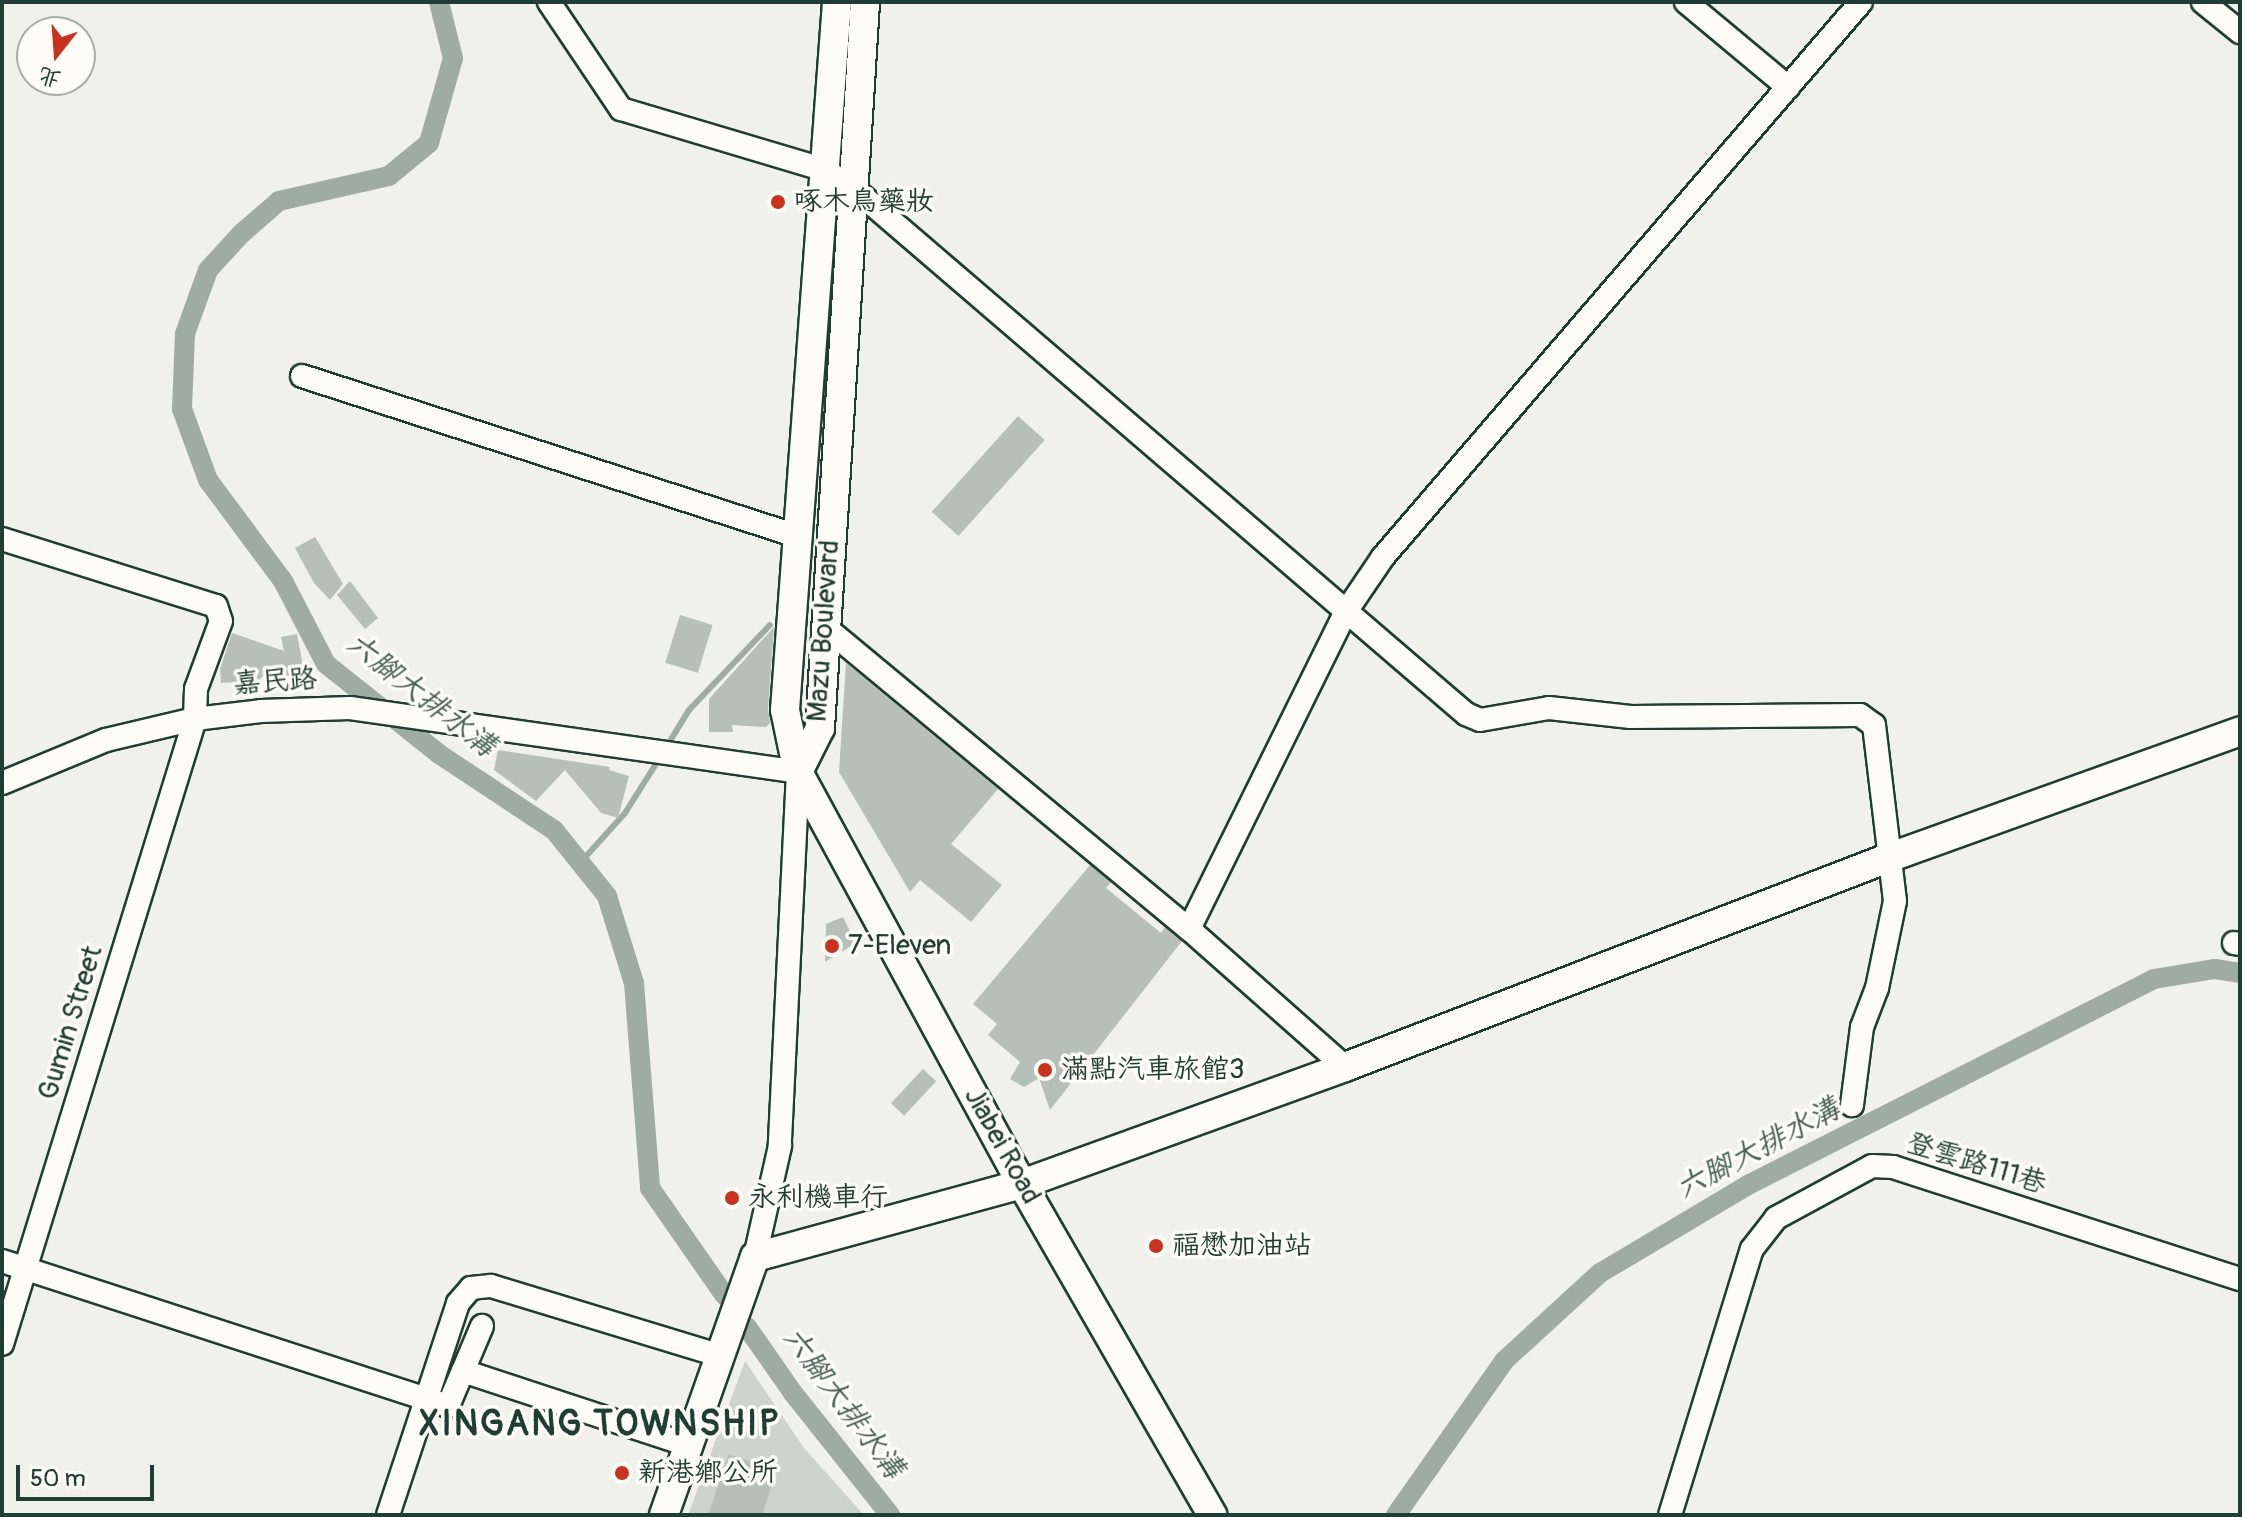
<!DOCTYPE html>
<meta charset="utf-8">
<style>
body{margin:0}
#map{position:relative;width:2242px;height:1517px;overflow:hidden;background:#f0f1eb;font-family:Pangolin,"LXGW WenKai TC",sans-serif}
div>[style]{position:absolute}
.green>*{inset:0;background:#cdd3cd}
.stream>*{height:6px;margin:-3px;padding:0 3px;transform-origin:3px;border-radius:3px;background:#9faca4}
.canal>*{height:20px;margin:-10px;padding:0 10px;transform-origin:10px;border-radius:10px;background:#9faca4}
.building>*{inset:0;background:#b6bfb8;transform-origin:0 0}
.roads{filter:drop-shadow(2px 0 #1f3d34) drop-shadow(-2px 0 #1f3d34) drop-shadow(0 2px #1f3d34) drop-shadow(0 -2px #1f3d34)}
.minor>*{height:22px;margin:-11px;padding:0 11px;transform-origin:11px;border-radius:11px;background:#fdfcf7}
.major>*{height:28px;margin:-14px;padding:0 14px;transform-origin:14px;border-radius:14px;background:#fdfcf7}
.dots>*{width:22px;height:22px;translate:-50% -50%;box-sizing:border-box;border:4px solid #fdfcf7;border-radius:50%}
span{translate:-50% -50%;white-space:nowrap;text-align:center;line-height:1.15;-webkit-text-stroke:7px #fdfcf7;paint-order:stroke}
.poi-label{font-size:28px;color:#1f3d34}
.left{translate:0 -50%;text-align:left}
.street-label{font-size:28px;color:#1f3d34}
.water-label{font-size:30px;color:#455e56;font-style:italic}
.district-label{font-size:36px;color:#1f3d34;font-weight:700;letter-spacing:2px}
.frame{position:absolute;inset:0;border:4px solid #1f3d34;pointer-events:none}
.north{position:absolute;left:16px;top:16px;width:80px;height:80px;box-sizing:border-box;background:#fdfcf7;border:2px solid #a4b0a9;border-radius:50%;rotate:197deg;font-size:22px;font-weight:700;line-height:32px;text-align:center;color:#1f3d34}
.north::after{content:'';display:block;margin:auto;width:28px;height:36px;background:#c8321e;clip-path:polygon(50% 0,100% 100%,50% 72%,0 100%)}
.scale{position:absolute;left:16px;top:1465px;width:138px;height:36px;box-sizing:border-box;border:4px solid #1f3d34;border-top:0;padding-left:10px;font-size:24px;line-height:28px;white-space:nowrap;color:#1f3d34;-webkit-text-stroke:6px #fdfcf7;paint-order:stroke}
</style>
<div id="map">
<div class="green">
<i style="clip-path:polygon(745px 1361px,804px 1448px,864px 1515px,688px 1515px)"></i>
</div>
<div class="stream">
<i style="left:667px;top:746px;width:42px;rotate:-58.6deg"></i>
<i style="left:689px;top:710px;width:117px;rotate:-46.4deg"></i>
<i style="left:580px;top:863px;width:67px;rotate:-48deg"></i>
<i style="left:625px;top:813px;width:67px;rotate:-57.7deg"></i>
</div>
<div class="canal">
<i style="left:439px;top:2px;width:58px;rotate:76deg"></i>
<i style="left:453px;top:58px;width:88px;rotate:105.8deg"></i>
<i style="left:429px;top:143px;width:52px;rotate:140.5deg"></i>
<i style="left:389px;top:176px;width:113px;rotate:167.2deg"></i>
<i style="left:279px;top:201px;width:49px;rotate:139.1deg"></i>
<i style="left:242px;top:233px;width:50px;rotate:132.6deg"></i>
<i style="left:208px;top:270px;width:68px;rotate:109.8deg"></i>
<i style="left:185px;top:334px;width:75px;rotate:92.3deg"></i>
<i style="left:182px;top:409px;width:76px;rotate:69.9deg"></i>
<i style="left:208px;top:480px;width:126px;rotate:53.4deg"></i>
<i style="left:283px;top:581px;width:93px;rotate:62.6deg"></i>
<i style="left:326px;top:664px;width:144px;rotate:38.5deg"></i>
<i style="left:439px;top:754px;width:138px;rotate:33.5deg"></i>
<i style="left:554px;top:830px;width:85px;rotate:51.2deg"></i>
<i style="left:607px;top:896px;width:91px;rotate:72.8deg"></i>
<i style="left:634px;top:983px;width:206px;rotate:85.5deg"></i>
<i style="left:650px;top:1188px;width:131px;rotate:55.2deg"></i>
<i style="left:747px;top:1327px;width:80px;rotate:55.1deg"></i>
<i style="left:793px;top:1393px;width:156px;rotate:51.5deg"></i>
<i style="left:1396px;top:1515px;width:189px;rotate:-54.9deg"></i>
<i style="left:1505px;top:1360px;width:129px;rotate:-42.5deg"></i>
<i style="left:1600px;top:1273px;width:172px;rotate:-30.7deg"></i>
<i style="left:1748px;top:1185px;width:455px;rotate:-26.9deg"></i>
<i style="left:2154px;top:979px;width:62px;rotate:-9.3deg"></i>
<i style="left:2215px;top:969px;width:25px;rotate:9deg"></i>
</div>
<div class="building">
<i style="left:1018px;top:416px;width:36px;height:129px;rotate:42deg"></i>
<i style="clip-path:polygon(315px 537px,343px 584px,330px 600px,314px 583px,295px 548px)"></i>
<i style="clip-path:polygon(350px 581px,378px 618px,365px 629px,337px 595px)"></i>
<i style="left:680px;top:615px;width:34px;height:50px;rotate:17deg"></i>
<i style="clip-path:polygon(774px 627px,768px 709px,770px 723px,766px 727px,732px 725px,733px 732px,709px 732px,709px 699px)"></i>
<i style="clip-path:polygon(232px 633px,284px 651px,281px 637px,297px 634px,305px 676px,261px 677px,260px 681px,221px 683px,220px 669px)"></i>
<i style="clip-path:polygon(846px 663px,998px 789px,951px 844px,1002px 885px,971px 922px,920px 880px,910px 892px,839px 772px)"></i>
<i style="clip-path:polygon(498px 750px,610px 767px,609px 770px,629px 776px,618px 818px,601px 813px,565px 770px,536px 801px,494px 770px)"></i>
<i style="clip-path:polygon(1090px 865px,1111px 882px,1106px 888px,1161px 933px,1165px 927px,1182px 941px,1050px 1110px,1039px 1078px,1024px 1087px,1010px 1079px,1020px 1062px,988px 1035px,997px 1024px,973px 1004px)"></i>
<i style="clip-path:polygon(843px 917px,856px 943px,825px 962px,826px 924px)"></i>
<i style="left:923px;top:1069px;width:18px;height:47px;rotate:43deg"></i>
<i style="clip-path:polygon(729px 1454px,777px 1470px,762px 1515px,708px 1515px)"></i>
</div>
<div class="roads">
<div class="minor">
<i style="left:549px;top:2px;width:129px;rotate:56.1deg"></i>
<i style="left:621px;top:109px;width:213px;rotate:16.6deg"></i>
<i style="left:825px;top:170px;width:32px;rotate:32deg"></i>
<i style="left:852px;top:187px;width:809px;rotate:40.64deg"></i>
<i style="left:1466px;top:714px;width:15px;rotate:23deg"></i>
<i style="left:1480px;top:720px;width:70px;rotate:-9.9deg"></i>
<i style="left:1549px;top:708px;width:82px;rotate:6.3deg"></i>
<i style="left:1631px;top:717px;width:229px;rotate:-0.5deg"></i>
<i style="left:1860px;top:715px;width:17px;rotate:36deg"></i>
<i style="left:1874px;top:725px;width:177px;rotate:83.2deg"></i>
<i style="left:1895px;top:901px;width:89px;rotate:101.7deg"></i>
<i style="left:1877px;top:988px;width:42px;rotate:111deg"></i>
<i style="left:1862px;top:1027px;width:79px;rotate:97.3deg"></i>
<i style="left:1686px;top:2px;width:133px;rotate:39.8deg"></i>
<i style="left:2203px;top:2px;width:48px;rotate:39deg"></i>
<i style="left:302px;top:376px;width:520px;rotate:17.91deg"></i>
<i style="left:2px;top:539px;width:224px;rotate:17.4deg"></i>
<i style="left:216px;top:606px;width:16px;rotate:72deg"></i>
<i style="left:221px;top:621px;width:72px;rotate:110.2deg"></i>
<i style="left:196px;top:689px;width:30px;rotate:92deg"></i>
<i style="left:195px;top:719px;width:654px;rotate:107.16deg"></i>
<i style="left:825px;top:627px;width:473px;rotate:39.7deg"></i>
<i style="left:1189px;top:929px;width:208px;rotate:41.5deg"></i>
<i style="left:2px;top:783px;width:113px;rotate:-22.5deg"></i>
<i style="left:106px;top:740px;width:91px;rotate:-13.3deg"></i>
<i style="left:195px;top:719px;width:66px;rotate:-6.9deg"></i>
<i style="left:261px;top:711px;width:89px;rotate:-1.9deg"></i>
<i style="left:350px;top:708px;width:453px;rotate:8.1deg"></i>
<i style="left:798px;top:772px;width:374px;rotate:92.8deg"></i>
<i style="left:780px;top:1146px;width:114px;rotate:102.7deg"></i>
<i style="left:1189px;top:929px;width:356px;rotate:-63.7deg"></i>
<i style="left:1347px;top:610px;width:64px;rotate:-55.8deg"></i>
<i style="left:1383px;top:557px;width:732px;rotate:-49.26deg"></i>
<i style="left:2234px;top:943px;width:6px;rotate:9deg"></i>
<i style="left:2px;top:1261px;width:469px;rotate:18deg"></i>
<i style="left:448px;top:1406px;width:38px;rotate:-67deg"></i>
<i style="left:463px;top:1371px;width:240px;rotate:18.2deg"></i>
<i style="left:463px;top:1371px;width:49px;rotate:-67.1deg"></i>
<i style="left:388px;top:1515px;width:223px;rotate:-71.7deg"></i>
<i style="left:458px;top:1303px;width:20px;rotate:-49deg"></i>
<i style="left:471px;top:1288px;width:20px;rotate:-6deg"></i>
<i style="left:491px;top:1286px;width:240px;rotate:16.9deg"></i>
<i style="left:1670px;top:1515px;width:278px;rotate:-72.9deg"></i>
<i style="left:1752px;top:1249px;width:39px;rotate:-52deg"></i>
<i style="left:1776px;top:1218px;width:109px;rotate:-28.4deg"></i>
<i style="left:1872px;top:1166px;width:21px;rotate:3deg"></i>
<i style="left:1893px;top:1167px;width:365px;rotate:17.9deg"></i>
</div>
<div class="major">
<i style="left:837px;top:2px;width:710px;rotate:94.2deg"></i>
<i style="left:785px;top:710px;width:63px;rotate:78.2deg"></i>
<i style="left:798px;top:772px;width:469px;rotate:61.5deg"></i>
<i style="left:1022px;top:1184px;width:382px;rotate:60.1deg"></i>
<i style="left:798px;top:772px;width:49px;rotate:-63.4deg"></i>
<i style="left:820px;top:728px;width:727px;rotate:-86.45deg"></i>
<i style="left:664px;top:1515px;width:274px;rotate:-70.6deg"></i>
<i style="left:755px;top:1257px;width:277px;rotate:-15.3deg"></i>
<i style="left:1022px;top:1184px;width:344px;rotate:-19.9deg"></i>
<i style="left:1345px;top:1067px;width:582px;rotate:-21.05deg"></i>
<i style="left:1888px;top:858px;width:374px;rotate:-19.8deg"></i>
</div>
</div>
<div class="dots">
<i style="left:778px;top:202px;background:#c8321e"></i>
<i style="left:832px;top:946px;background:#c8321e"></i>
<i style="left:1045px;top:1070px;background:#c8321e"></i>
<i style="left:732px;top:1198px;background:#c8321e"></i>
<i style="left:1156px;top:1246px;background:#c8321e"></i>
<i style="left:622px;top:1473px;background:#c8321e"></i>
</div>
<div class="poi-label">
<span class="left" style="left:794px;top:202px">啄木鳥藥妝</span>
<span class="left" style="left:848px;top:946px">7-Eleven</span>
<span class="left" style="left:1061px;top:1070px">滿點汽車旅館3</span>
<span class="left" style="left:748px;top:1198px">永利機車行</span>
<span class="left" style="left:1172px;top:1246px">福懋加油站</span>
<span class="left" style="left:638px;top:1473px">新港鄉公所</span>
</div>
<div class="street-label">
<span style="left:824px;top:631px;rotate:-86deg">Mazu Boulevard</span>
<span style="left:275px;top:682px;rotate:-4deg">嘉民路</span>
<span style="left:71px;top:1023px;rotate:-73deg">Gumin Street</span>
<span style="left:1002px;top:1146px;rotate:61deg">Jiabei Road</span>
<span style="left:1976px;top:1164px;rotate:17deg">登雲路111巷</span>
</div>
<div class="water-label">
<span style="left:421px;top:695px;rotate:38deg">六腳大排水溝</span>
<span style="left:1758px;top:1149px;rotate:-28deg">六腳大排水溝</span>
<span style="left:843px;top:1403px;rotate:53deg">六腳大排水溝</span>
</div>
<div class="district-label">
<span style="left:600px;top:1424px">XINGANG TOWNSHIP</span>
</div>
<div class="frame"></div>
<div class="north">北</div>
<div class="scale">50 m</div>
</div>
